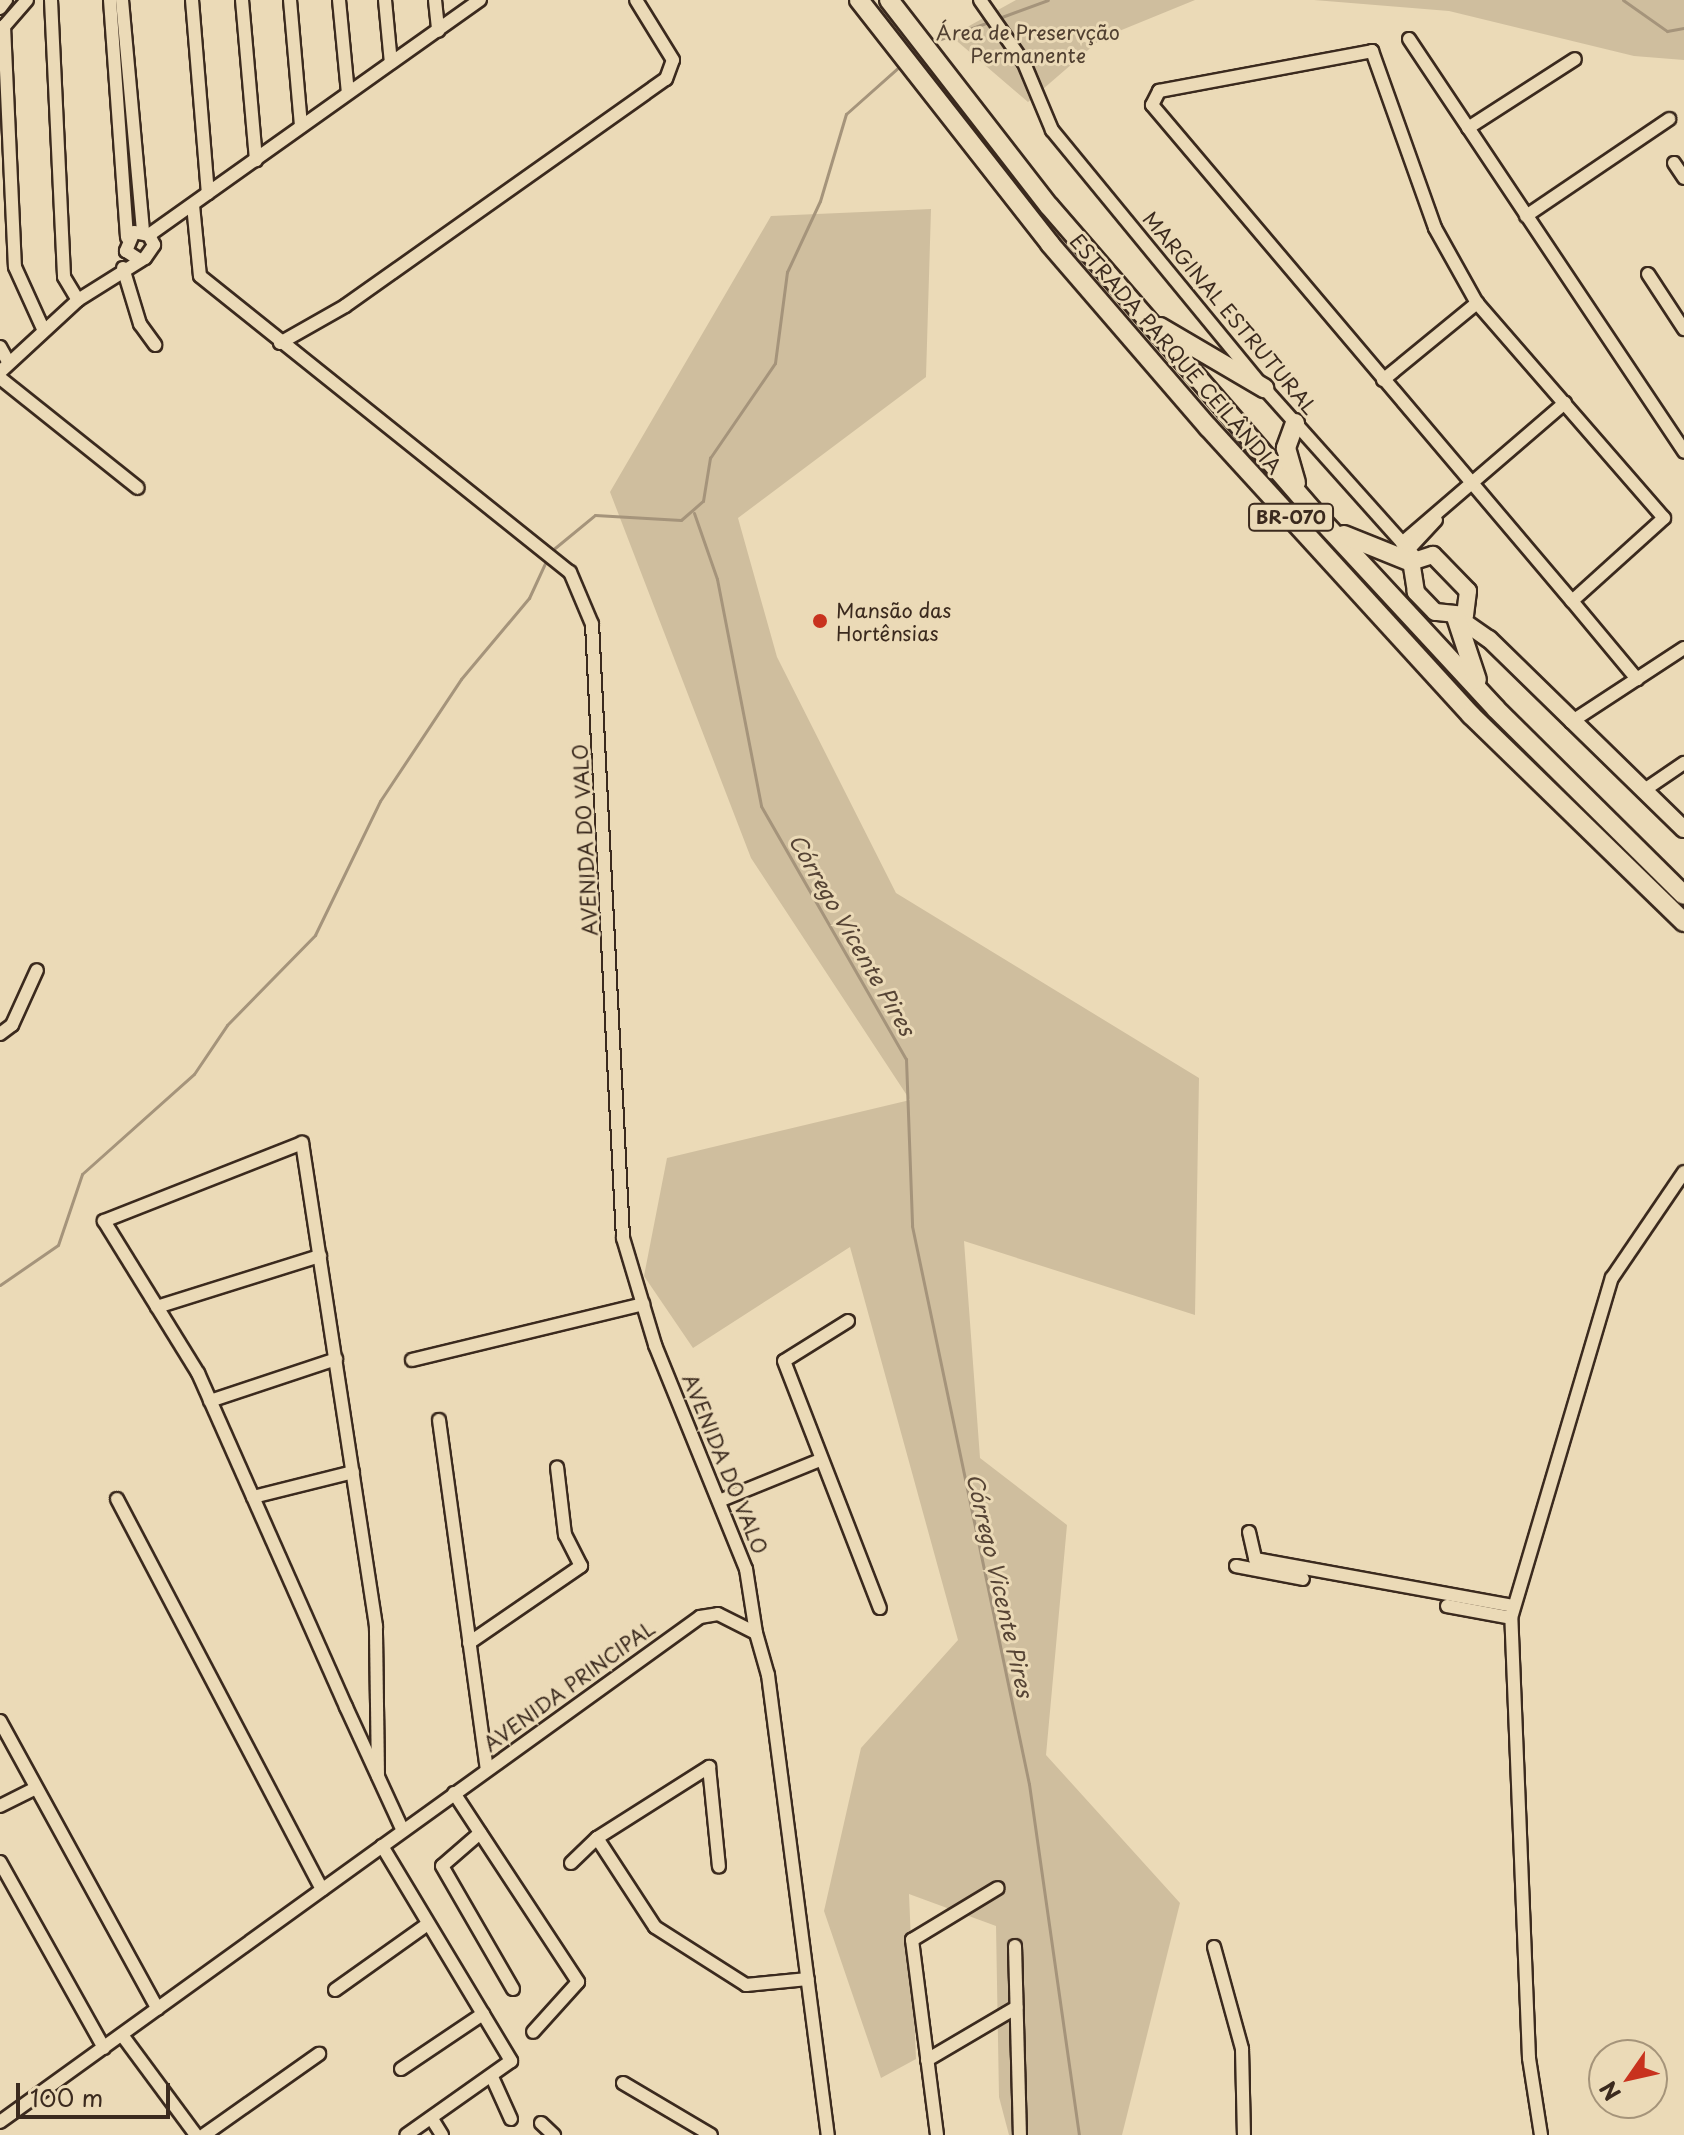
<!DOCTYPE html>
<meta charset="utf-8">
<style>
body{margin:0}
#map{position:relative;width:1684px;height:2135px;overflow:hidden;background:#ebdab7;font-family:"Playpen Sans",sans-serif}
div>[style]{position:absolute}
.green>*{inset:0;background:#cfbe9e}
.stream>*{height:3px;margin:-1.5px;padding:0 1.5px;transform-origin:1.5px;border-radius:1.5px;background:#a5947b}
.roads{filter:drop-shadow(2px 0 #3b2a1e) drop-shadow(-2px 0 #3b2a1e) drop-shadow(0 2px #3b2a1e) drop-shadow(0 -2px #3b2a1e)}
.minor>*{height:12px;margin:-6px;padding:0 6px;transform-origin:6px;border-radius:6px;background:#ebdab7}
.major>*{height:16px;margin:-8px;padding:0 8px;transform-origin:8px;border-radius:8px;background:#ebdab7}
.highway>*{height:18px;margin:-9px;padding:0 9px;transform-origin:9px;border-radius:9px;background:#ebdab7}
.dots>*{width:22px;height:22px;translate:-50% -50%;box-sizing:border-box;border:4px solid #ebdab7;border-radius:50%}
span{translate:-50% -50%;white-space:nowrap;text-align:center;line-height:1.15;-webkit-text-stroke:6px #ebdab7;paint-order:stroke}
.shield-label span{padding:2px 6px;background:#ebdab7;border:2px solid;border-radius:6px;-webkit-text-stroke-width:0}
.shield-label{font-size:18px;color:#3b2a1e;font-weight:700}
.park-label{font-size:20px;color:#514031}
.street-label{font-size:20px;color:#3b2a1e}
.poi-label{font-size:20px;color:#3b2a1e}
.left{translate:0 -50%;text-align:left}
.water-label{font-size:22px;color:#564435;font-style:italic}
.north{position:absolute;left:1588px;top:2039px;width:80px;height:80px;box-sizing:border-box;background:#ebdab7;border:2px solid #a5947a;border-radius:50%;rotate:236deg;font-size:22px;font-weight:700;line-height:32px;text-align:center;color:#3b2a1e}
.north::after{content:'';display:block;margin:auto;width:28px;height:36px;background:#c8321e;clip-path:polygon(50% 0,100% 100%,50% 72%,0 100%)}
.scale{position:absolute;left:16px;top:2083px;width:154px;height:36px;box-sizing:border-box;border:4px solid #3b2a1e;border-top:0;padding-left:10px;font-size:24px;line-height:28px;white-space:nowrap;color:#3b2a1e;-webkit-text-stroke:6px #ebdab7;paint-order:stroke}
</style>
<div id="map">
<div class="green">
<i style="clip-path:polygon(1016px 0,1195px 0,1102px 38px,1028px 102px,951px 36px)"></i>
<i style="clip-path:polygon(1314px 0,1684px 0,1684px 60px,1634px 56px,1449px 11px)"></i>
<i style="clip-path:polygon(931px 209px,926px 377px,738px 518px,777px 657px,896px 893px,1199px 1078px,1195px 1315px,964px 1241px,980px 1458px,1067px 1525px,1046px 1755px,1180px 1903px,1122px 2135px,1009px 2135px,999px 2097px,996px 1926px,909px 1894px,916px 2059px,881px 2078px,824px 1911px,861px 1748px,958px 1640px,850px 1247px,693px 1348px,644px 1276px,667px 1158px,910px 1100px,751px 858px,610px 492px,771px 216px)"></i>
</div>
<div class="stream">
<i style="left:1623px;top:0;width:54px;rotate:35.2deg"></i>
<i style="left:1667px;top:31px;width:17px;rotate:-10deg"></i>
<i style="left:999px;top:18px;width:52px;rotate:-20.2deg"></i>
<i style="left:932px;top:42px;width:60px;rotate:-19.3deg"></i>
<i style="left:694px;top:513px;width:70px;rotate:70.8deg"></i>
<i style="left:717px;top:579px;width:231px;rotate:79deg"></i>
<i style="left:761px;top:806px;width:292px;rotate:60.2deg"></i>
<i style="left:906px;top:1059px;width:167px;rotate:87.9deg"></i>
<i style="left:912px;top:1226px;width:570px;rotate:78.16deg"></i>
<i style="left:1029px;top:1784px;width:355px;rotate:81.9deg"></i>
<i style="left:550px;top:552px;width:58px;rotate:-39.4deg"></i>
<i style="left:595px;top:515px;width:86px;rotate:3.3deg"></i>
<i style="left:681px;top:520px;width:29px;rotate:-41deg"></i>
<i style="left:703px;top:501px;width:44px;rotate:-80.8deg"></i>
<i style="left:710px;top:458px;width:115px;rotate:-55.6deg"></i>
<i style="left:775px;top:363px;width:92px;rotate:-82.5deg"></i>
<i style="left:787px;top:272px;width:78px;rotate:-65.1deg"></i>
<i style="left:820px;top:201px;width:91px;rotate:-73.4deg"></i>
<i style="left:846px;top:114px;width:72px;rotate:-41.6deg"></i>
<i style="left:0;top:1285px;width:70px;rotate:-34.6deg"></i>
<i style="left:58px;top:1245px;width:75px;rotate:-71.3deg"></i>
<i style="left:82px;top:1174px;width:150px;rotate:-41.8deg"></i>
<i style="left:194px;top:1074px;width:59px;rotate:-56deg"></i>
<i style="left:227px;top:1025px;width:126px;rotate:-45.6deg"></i>
<i style="left:315px;top:935px;width:149px;rotate:-64.1deg"></i>
<i style="left:380px;top:801px;width:146px;rotate:-56.4deg"></i>
<i style="left:461px;top:679px;width:106px;rotate:-50deg"></i>
<i style="left:529px;top:598px;width:43px;rotate:-65.2deg"></i>
</div>
<div class="roads">
<div class="minor">
<i style="left:51px;top:0;width:277px;rotate:87.3deg"></i>
<i style="left:64px;top:277px;width:27px;rotate:59deg"></i>
<i style="left:110px;top:0;width:238px;rotate:85.9deg"></i>
<i style="left:122px;top:0;width:232px;rotate:84.8deg"></i>
<i style="left:192px;top:0;width:194px;rotate:85.3deg"></i>
<i style="left:242px;top:0;width:161px;rotate:85deg"></i>
<i style="left:290px;top:0;width:127px;rotate:85deg"></i>
<i style="left:339px;top:0;width:93px;rotate:84.5deg"></i>
<i style="left:385px;top:0;width:63px;rotate:84.6deg"></i>
<i style="left:435px;top:0;width:31px;rotate:84deg"></i>
<i style="left:980px;top:0;width:77px;rotate:55.1deg"></i>
<i style="left:1024px;top:63px;width:73px;rotate:67.3deg"></i>
<i style="left:1052px;top:130px;width:334px;rotate:50.6deg"></i>
<i style="left:1264px;top:388px;width:225px;rotate:48.2deg"></i>
<i style="left:0;top:8px;width:10px;rotate:-53deg"></i>
<i style="left:4px;top:26px;width:241px;rotate:87.4deg"></i>
<i style="left:15px;top:267px;width:70px;rotate:65.6deg"></i>
<i style="left:0;top:31px;width:41px;rotate:-48.9deg"></i>
<i style="left:1409px;top:39px;width:496px;rotate:56.3deg"></i>
<i style="left:1372px;top:51px;width:188px;rotate:70.4deg"></i>
<i style="left:1435px;top:228px;width:86px;rotate:60.8deg"></i>
<i style="left:1477px;top:303px;width:285px;rotate:49deg"></i>
<i style="left:1664px;top:518px;width:124px;rotate:137.9deg"></i>
<i style="left:1572px;top:601px;width:650px;rotate:-130.26deg"></i>
<i style="left:1152px;top:105px;width:16px;rotate:-63deg"></i>
<i style="left:1159px;top:91px;width:217px;rotate:-10.6deg"></i>
<i style="left:1468px;top:128px;width:127px;rotate:-32.8deg"></i>
<i style="left:1674px;top:163px;width:18px;rotate:56deg"></i>
<i style="left:193px;top:205px;width:71px;rotate:84.4deg"></i>
<i style="left:200px;top:276px;width:474px;rotate:38.7deg"></i>
<i style="left:570px;top:572px;width:56px;rotate:67.1deg"></i>
<i style="left:592px;top:624px;width:615px;rotate:87.11deg"></i>
<i style="left:623px;top:1238px;width:112px;rotate:73.3deg"></i>
<i style="left:655px;top:1345px;width:242px;rotate:67.9deg"></i>
<i style="left:746px;top:1569px;width:65px;rotate:81.1deg"></i>
<i style="left:1526px;top:216px;width:173px;rotate:-34.1deg"></i>
<i style="left:149px;top:235px;width:406px;rotate:-35.4deg"></i>
<i style="left:123px;top:268px;width:59px;rotate:73.1deg"></i>
<i style="left:140px;top:324px;width:26px;rotate:54deg"></i>
<i style="left:1648px;top:274px;width:66px;rotate:56.8deg"></i>
<i style="left:280px;top:343px;width:75px;rotate:-29.6deg"></i>
<i style="left:345px;top:306px;width:393px;rotate:-35.3deg"></i>
<i style="left:666px;top:79px;width:20px;rotate:-70deg"></i>
<i style="left:673px;top:60px;width:70px;rotate:-121.7deg"></i>
<i style="left:0;top:347px;width:18px;rotate:61deg"></i>
<i style="left:0;top:372px;width:106px;rotate:-42.7deg"></i>
<i style="left:78px;top:300px;width:79px;rotate:-32.1deg"></i>
<i style="left:145px;top:258px;width:16px;rotate:-55deg"></i>
<i style="left:154px;top:245px;width:11px;rotate:-117deg"></i>
<i style="left:149px;top:235px;width:15px;rotate:-169deg"></i>
<i style="left:134px;top:232px;width:21px;rotate:113deg"></i>
<i style="left:126px;top:251px;width:17px;rotate:33deg"></i>
<i style="left:0;top:378px;width:176px;rotate:38.6deg"></i>
<i style="left:1383px;top:380px;width:122px;rotate:-39.3deg"></i>
<i style="left:1402px;top:543px;width:215px;rotate:-40.7deg"></i>
<i style="left:1408px;top:550px;width:41px;rotate:-47deg"></i>
<i style="left:1572px;top:601px;width:102px;rotate:50.2deg"></i>
<i style="left:1571px;top:722px;width:135px;rotate:-33.2deg"></i>
<i style="left:1643px;top:791px;width:50px;rotate:-34.3deg"></i>
<i style="left:0;top:1034px;width:15px;rotate:-37deg"></i>
<i style="left:12px;top:1025px;width:60px;rotate:-65.6deg"></i>
<i style="left:157px;top:1307px;width:171px;rotate:-17.4deg"></i>
<i style="left:848px;top:1321px;width:75px;rotate:148deg"></i>
<i style="left:784px;top:1361px;width:265px;rotate:68.8deg"></i>
<i style="left:412px;top:1360px;width:238px;rotate:-13.6deg"></i>
<i style="left:210px;top:1401px;width:133px;rotate:-18.4deg"></i>
<i style="left:439px;top:1420px;width:352px;rotate:82.2deg"></i>
<i style="left:253px;top:1497px;width:103px;rotate:-14deg"></i>
<i style="left:117px;top:1499px;width:441px;rotate:62.3deg"></i>
<i style="left:719px;top:1501px;width:109px;rotate:-22.1deg"></i>
<i style="left:1249px;top:1532px;width:28px;rotate:77deg"></i>
<i style="left:1255px;top:1559px;width:262px;rotate:10.3deg"></i>
<i style="left:1236px;top:1566px;width:68px;rotate:11deg"></i>
<i style="left:1447px;top:1606px;width:65px;rotate:10.6deg"></i>
<i style="left:469px;top:1643px;width:136px;rotate:-34.5deg"></i>
<i style="left:581px;top:1566px;width:35px;rotate:-117deg"></i>
<i style="left:565px;top:1535px;width:68px;rotate:-96.7deg"></i>
<i style="left:0;top:1721px;width:328px;rotate:61.3deg"></i>
<i style="left:378px;top:1776px;width:150px;rotate:-90.8deg"></i>
<i style="left:376px;top:1626px;width:489px;rotate:-98.7deg"></i>
<i style="left:302px;top:1143px;width:213px;rotate:158.5deg"></i>
<i style="left:104px;top:1221px;width:179px;rotate:58.3deg"></i>
<i style="left:198px;top:1373px;width:365px;rotate:66.1deg"></i>
<i style="left:346px;top:1707px;width:136px;rotate:65.3deg"></i>
<i style="left:454px;top:1793px;width:226px;rotate:56.7deg"></i>
<i style="left:578px;top:1982px;width:67px;rotate:132deg"></i>
<i style="left:0;top:1806px;width:40px;rotate:-26.6deg"></i>
<i style="left:480px;top:1833px;width:50px;rotate:139deg"></i>
<i style="left:442px;top:1866px;width:142px;rotate:60deg"></i>
<i style="left:597px;top:1838px;width:106px;rotate:56.9deg"></i>
<i style="left:655px;top:1927px;width:108px;rotate:32.5deg"></i>
<i style="left:746px;top:1985px;width:62px;rotate:-5.5deg"></i>
<i style="left:382px;top:1846px;width:251px;rotate:59deg"></i>
<i style="left:511px;top:2061px;width:128px;rotate:144.8deg"></i>
<i style="left:0;top:1862px;width:213px;rotate:60.8deg"></i>
<i style="left:571px;top:1863px;width:36px;rotate:-44deg"></i>
<i style="left:597px;top:1838px;width:133px;rotate:-32.4deg"></i>
<i style="left:709px;top:1767px;width:100px;rotate:84.3deg"></i>
<i style="left:1015px;top:1946px;width:189px;rotate:88.5deg"></i>
<i style="left:1214px;top:1947px;width:106px;rotate:74.6deg"></i>
<i style="left:1242px;top:2049px;width:86px;rotate:88.7deg"></i>
<i style="left:335px;top:1990px;width:114px;rotate:-35.4deg"></i>
<i style="left:122px;top:2035px;width:124px;rotate:53.5deg"></i>
<i style="left:927px;top:2060px;width:104px;rotate:-30.5deg"></i>
<i style="left:401px;top:2069px;width:99px;rotate:-33.9deg"></i>
<i style="left:492px;top:2077px;width:46px;rotate:65.7deg"></i>
<i style="left:623px;top:2083px;width:102px;rotate:30.6deg"></i>
<i style="left:432px;top:2119px;width:19px;rotate:58deg"></i>
<i style="left:0;top:2122px;width:863px;rotate:-35.81deg"></i>
<i style="left:700px;top:1617px;width:18px;rotate:-9deg"></i>
<i style="left:718px;top:1614px;width:42px;rotate:26.6deg"></i>
<i style="left:756px;top:1633px;width:44px;rotate:74.1deg"></i>
<i style="left:768px;top:1675px;width:464px;rotate:82.6deg"></i>
<i style="left:541px;top:2123px;width:18px;rotate:43deg"></i>
<i style="left:204px;top:2135px;width:141px;rotate:-35.2deg"></i>
<i style="left:937px;top:2135px;width:197px;rotate:-97.3deg"></i>
<i style="left:912px;top:1940px;width:100px;rotate:-31.2deg"></i>
<i style="left:1541px;top:2135px;width:78px;rotate:-98.9deg"></i>
<i style="left:1529px;top:2058px;width:440px;rotate:-92.3deg"></i>
<i style="left:1511px;top:1618px;width:355px;rotate:-73.5deg"></i>
<i style="left:1612px;top:1278px;width:128px;rotate:-55.8deg"></i>
</div>
<div class="major">
<i style="left:1433px;top:555px;width:50px;rotate:45.8deg"></i>
<i style="left:1468px;top:591px;width:24px;rotate:97deg"></i>
<i style="left:1465px;top:615px;width:30px;rotate:-174deg"></i>
<i style="left:1435px;top:612px;width:28px;rotate:-134deg"></i>
<i style="left:1416px;top:592px;width:30px;rotate:-99deg"></i>
<i style="left:1411px;top:562px;width:23px;rotate:-18deg"></i>
<i style="left:1457px;top:617px;width:39px;rotate:35deg"></i>
<i style="left:1489px;top:639px;width:272px;rotate:44.3deg"></i>
</div>
<div class="highway">
<i style="left:859px;top:0;width:310px;rotate:51.9deg"></i>
<i style="left:1050px;top:244px;width:242px;rotate:49.2deg"></i>
<i style="left:1208px;top:427px;width:390px;rotate:47.6deg"></i>
<i style="left:1471px;top:715px;width:297px;rotate:44.2deg"></i>
<i style="left:889px;top:0;width:261px;rotate:52.2deg"></i>
<i style="left:1049px;top:206px;width:402px;rotate:49.1deg"></i>
<i style="left:1312px;top:510px;width:271px;rotate:47.2deg"></i>
<i style="left:1496px;top:709px;width:264px;rotate:44.7deg"></i>
<i style="left:1160px;top:327px;width:121px;rotate:30.4deg"></i>
<i style="left:1295px;top:423px;width:27px;rotate:110deg"></i>
<i style="left:1286px;top:448px;width:36px;rotate:74deg"></i>
<i style="left:1344px;top:535px;width:72px;rotate:21.9deg"></i>
<i style="left:1456px;top:617px;width:66px;rotate:71.6deg"></i>
</div>
</div>
<div class="dots">
<i style="left:820px;top:621px;background:#c8321e"></i>
</div>
<div class="shield-label">
<span style="left:1291px;top:517px">BR-070</span>
</div>
<div class="park-label">
<span style="left:1028px;top:44px">Área de Preservção<br>Permanente</span>
</div>
<div class="street-label">
<span style="left:1230px;top:313px;rotate:50deg">MARGINAL ESTRUTURAL</span>
<span style="left:1176px;top:354px;rotate:49deg">ESTRADA PARQUE CEILÂNDIA</span>
<span style="left:585px;top:840px;rotate:-93deg">AVENIDA DO VALO</span>
<span style="left:725px;top:1464px;rotate:68deg">AVENIDA DO VALO</span>
<span style="left:569px;top:1686px;rotate:-36deg">AVENIDA PRINCIPAL</span>
</div>
<div class="poi-label">
<span class="left" style="left:836px;top:622px">Mansão das<br>Hortênsias</span>
</div>
<div class="water-label">
<span style="left:853px;top:934px;rotate:60deg">Córrego Vicente Pires</span>
<span style="left:1001px;top:1585px;rotate:77deg">Córrego Vicente Pires</span>
</div>
<div class="north">N</div>
<div class="scale">100 m</div>
</div>
